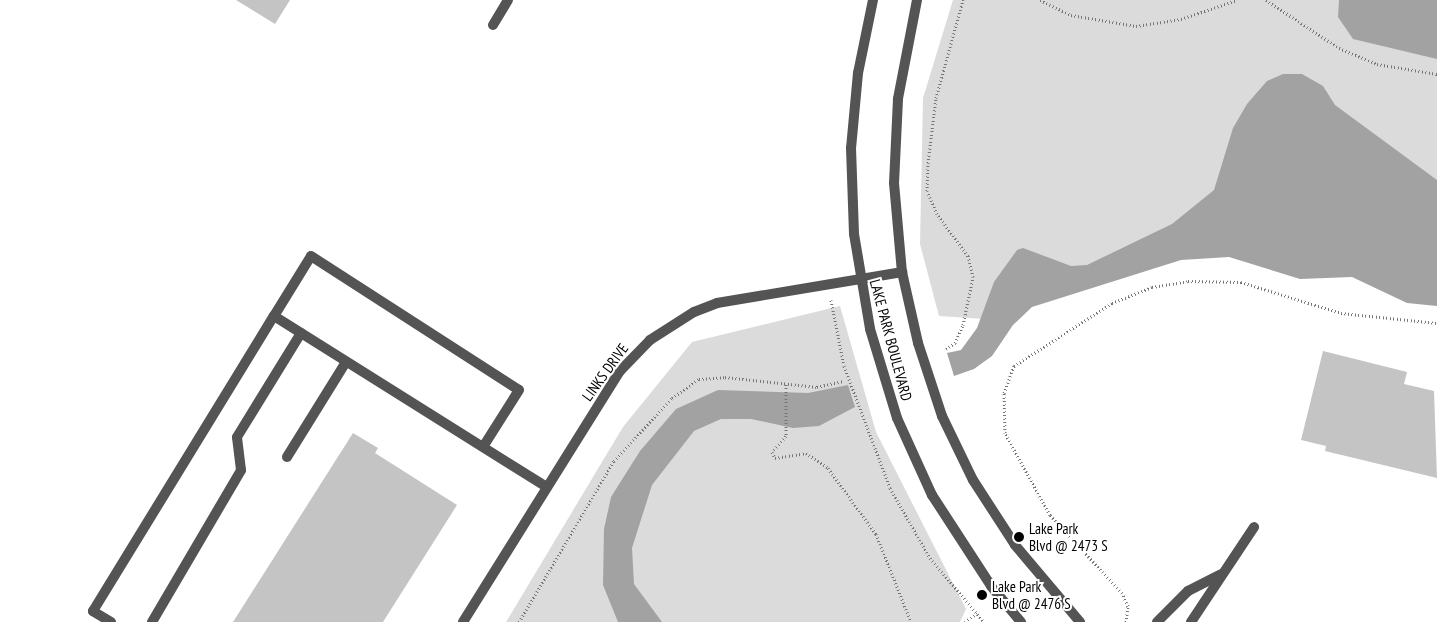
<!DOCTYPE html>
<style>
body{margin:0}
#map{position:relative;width:1437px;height:622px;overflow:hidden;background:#fff;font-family:"PT Sans Narrow",sans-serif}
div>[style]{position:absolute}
.green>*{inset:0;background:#dbdbdb}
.water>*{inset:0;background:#a2a2a2}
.building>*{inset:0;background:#c4c4c4}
.path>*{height:3px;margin-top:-1.5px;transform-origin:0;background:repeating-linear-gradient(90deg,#767676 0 1px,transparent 0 3.5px)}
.service>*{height:10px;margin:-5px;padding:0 5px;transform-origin:5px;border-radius:5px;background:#545454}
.minor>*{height:10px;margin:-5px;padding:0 5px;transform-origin:5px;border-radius:5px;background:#545454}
.tertiary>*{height:10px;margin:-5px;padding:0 5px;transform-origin:5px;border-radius:5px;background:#545454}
.dots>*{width:14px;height:14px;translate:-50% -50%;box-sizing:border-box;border:2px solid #fff;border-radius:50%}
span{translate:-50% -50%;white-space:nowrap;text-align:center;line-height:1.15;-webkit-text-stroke:4px #fff;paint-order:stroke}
.street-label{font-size:15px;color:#000}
.poi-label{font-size:15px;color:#000}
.left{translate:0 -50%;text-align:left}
</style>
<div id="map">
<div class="green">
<i style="clip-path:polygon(953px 0,1437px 0,1437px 273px,1196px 233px,984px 319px,939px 316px,920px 244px,923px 98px)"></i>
<i style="clip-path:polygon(840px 306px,876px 432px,966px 609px,960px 622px,506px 622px,623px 427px,692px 342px)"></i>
</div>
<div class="water">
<i style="clip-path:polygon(1339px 0,1437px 0,1437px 59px,1353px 39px,1338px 17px)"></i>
<i style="clip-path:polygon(1283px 74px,1302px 74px,1323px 86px,1335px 105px,1437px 180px,1437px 306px,1407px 303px,1352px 277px,1300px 279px,1229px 257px,1181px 260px,1032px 307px,1013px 325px,992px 356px,974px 369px,954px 376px,947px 353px,961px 350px,977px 328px,994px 282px,1017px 250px,1023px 248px,1071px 266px,1087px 265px,1172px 224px,1214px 190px,1233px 128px,1247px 104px,1267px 81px)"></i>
<i style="clip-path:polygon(848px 385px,855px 407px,819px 426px,793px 428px,751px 419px,721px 419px,694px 431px,652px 485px,632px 548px,634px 584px,662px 622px,618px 622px,603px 585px,604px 529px,611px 497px,640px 451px,676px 409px,718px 390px,808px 393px)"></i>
</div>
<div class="building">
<i style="clip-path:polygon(236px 0,290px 0,275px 24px)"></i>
<i style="clip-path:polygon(1323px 351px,1407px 372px,1404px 384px,1434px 391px,1437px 478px,1325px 451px,1326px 446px,1301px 440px)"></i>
<i style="clip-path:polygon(353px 433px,378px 448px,375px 453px,457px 505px,383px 622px,233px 622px)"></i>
</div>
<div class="path">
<i style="left:1040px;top:0;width:34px;rotate:26deg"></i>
<i style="left:1071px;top:15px;width:66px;rotate:9.6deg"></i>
<i style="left:1136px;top:26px;width:46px;rotate:-8.8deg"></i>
<i style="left:1181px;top:19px;width:59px;rotate:-18.7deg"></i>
<i style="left:1266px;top:0;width:87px;rotate:33.3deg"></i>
<i style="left:1339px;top:48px;width:41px;rotate:22.8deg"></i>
<i style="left:1377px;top:64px;width:61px;rotate:9.5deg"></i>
<i style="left:831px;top:300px;width:67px;rotate:78.9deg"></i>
<i style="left:844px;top:366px;width:130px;rotate:69.3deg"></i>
<i style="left:890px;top:488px;width:81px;rotate:60.3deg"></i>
<i style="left:930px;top:558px;width:84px;rotate:49.8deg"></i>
<i style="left:946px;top:349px;width:11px;rotate:-34deg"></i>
<i style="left:955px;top:343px;width:20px;rotate:-66deg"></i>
<i style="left:963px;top:325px;width:49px;rotate:-78.2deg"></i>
<i style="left:973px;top:277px;width:22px;rotate:-103deg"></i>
<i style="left:968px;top:256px;width:52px;rotate:-126.4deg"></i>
<i style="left:937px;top:214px;width:25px;rotate:-113deg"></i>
<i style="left:927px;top:191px;width:28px;rotate:-88deg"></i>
<i style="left:928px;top:163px;width:65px;rotate:-83deg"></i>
<i style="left:936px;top:98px;width:102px;rotate:-74.6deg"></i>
<i style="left:786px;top:384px;width:52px;rotate:90deg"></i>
<i style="left:786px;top:436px;width:21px;rotate:131deg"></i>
<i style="left:772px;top:452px;width:7px;rotate:63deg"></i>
<i style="left:775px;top:458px;width:31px;rotate:-9deg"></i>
<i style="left:806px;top:453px;width:27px;rotate:34deg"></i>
<i style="left:828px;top:468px;width:82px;rotate:54deg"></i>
<i style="left:876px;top:534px;width:95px;rotate:68.3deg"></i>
<i style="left:519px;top:622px;width:187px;rotate:-59.5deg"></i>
<i style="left:614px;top:461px;width:86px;rotate:-47.4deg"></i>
<i style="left:672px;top:398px;width:33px;rotate:-35deg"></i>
<i style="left:699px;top:379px;width:26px;rotate:-4deg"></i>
<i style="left:725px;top:377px;width:93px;rotate:6.2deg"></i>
<i style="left:817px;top:387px;width:27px;rotate:-13deg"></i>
<i style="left:965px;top:622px;width:15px;rotate:-37deg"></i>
<i style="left:1126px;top:622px;width:16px;rotate:-83deg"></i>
<i style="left:1128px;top:606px;width:14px;rotate:-115deg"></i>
<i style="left:1122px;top:593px;width:106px;rotate:-132.7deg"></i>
<i style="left:1050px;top:515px;width:94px;rotate:-118.8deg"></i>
<i style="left:1005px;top:433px;width:40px;rotate:-91.4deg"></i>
<i style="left:1004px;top:393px;width:29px;rotate:-70deg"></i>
<i style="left:1014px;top:366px;width:117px;rotate:-32.7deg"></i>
<i style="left:1112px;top:303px;width:43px;rotate:-21.8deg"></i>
<i style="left:1152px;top:287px;width:36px;rotate:-9deg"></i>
<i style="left:1188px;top:281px;width:53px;rotate:1.1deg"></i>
<i style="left:1241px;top:282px;width:105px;rotate:17.2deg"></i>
<i style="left:1341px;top:313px;width:97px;rotate:5.9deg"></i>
</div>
<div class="service">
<i style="left:493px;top:25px;width:29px;rotate:-59deg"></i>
<i style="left:274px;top:316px;width:70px;rotate:-58.3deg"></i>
<i style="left:311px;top:256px;width:247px;rotate:32.8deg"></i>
<i style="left:519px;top:390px;width:67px;rotate:122.3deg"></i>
<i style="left:287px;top:457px;width:112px;rotate:-58.2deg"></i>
<i style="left:111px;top:622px;width:21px;rotate:-149deg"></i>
<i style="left:93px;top:611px;width:346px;rotate:-58.5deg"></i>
<i style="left:274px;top:316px;width:322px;rotate:32.1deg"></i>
<i style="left:152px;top:622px;width:176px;rotate:-59.6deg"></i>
<i style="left:241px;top:470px;width:33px;rotate:-97deg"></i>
<i style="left:237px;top:437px;width:122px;rotate:-58.4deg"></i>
<i style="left:1157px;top:622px;width:44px;rotate:-45deg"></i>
<i style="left:1188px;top:591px;width:37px;rotate:-27deg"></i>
<i style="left:1191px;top:622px;width:114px;rotate:-56.4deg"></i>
</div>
<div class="minor">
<i style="left:463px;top:622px;width:296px;rotate:-58deg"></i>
<i style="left:620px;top:371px;width:43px;rotate:-45.9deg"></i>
<i style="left:650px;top:340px;width:52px;rotate:-32.5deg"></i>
<i style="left:694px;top:312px;width:25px;rotate:-21deg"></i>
<i style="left:717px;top:303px;width:188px;rotate:-9.5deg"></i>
</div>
<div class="tertiary">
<i style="left:873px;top:0;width:75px;rotate:101.6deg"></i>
<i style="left:858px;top:73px;width:75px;rotate:95.3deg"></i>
<i style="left:851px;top:148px;width:86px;rotate:88deg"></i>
<i style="left:854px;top:234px;width:96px;rotate:80.4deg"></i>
<i style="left:870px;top:329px;width:93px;rotate:73.1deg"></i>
<i style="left:897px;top:418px;width:85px;rotate:65.6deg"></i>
<i style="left:932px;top:495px;width:108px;rotate:57deg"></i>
<i style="left:991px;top:586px;width:47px;rotate:50.2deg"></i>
<i style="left:917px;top:0;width:101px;rotate:100.9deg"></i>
<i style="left:898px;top:99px;width:84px;rotate:92.7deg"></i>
<i style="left:894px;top:183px;width:89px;rotate:84.9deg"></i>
<i style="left:902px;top:272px;width:73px;rotate:77.3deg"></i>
<i style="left:918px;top:343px;width:77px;rotate:71.8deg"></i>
<i style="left:942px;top:416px;width:71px;rotate:64.2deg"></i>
<i style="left:973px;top:480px;width:77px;rotate:57.1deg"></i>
<i style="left:1015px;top:545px;width:101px;rotate:49.8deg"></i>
</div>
<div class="dots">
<i style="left:1019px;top:537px;background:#000"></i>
<i style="left:982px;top:595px;background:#000"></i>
</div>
<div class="street-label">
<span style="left:891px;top:340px;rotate:75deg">LAKE PARK BOULEVARD</span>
<span style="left:605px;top:372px;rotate:-54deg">LINKS DRIVE</span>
</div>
<div class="poi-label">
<span class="left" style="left:1029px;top:537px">Lake Park<br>Blvd @ 2473 S</span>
<span class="left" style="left:992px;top:595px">Lake Park<br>Blvd @ 2476 S</span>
</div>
</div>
